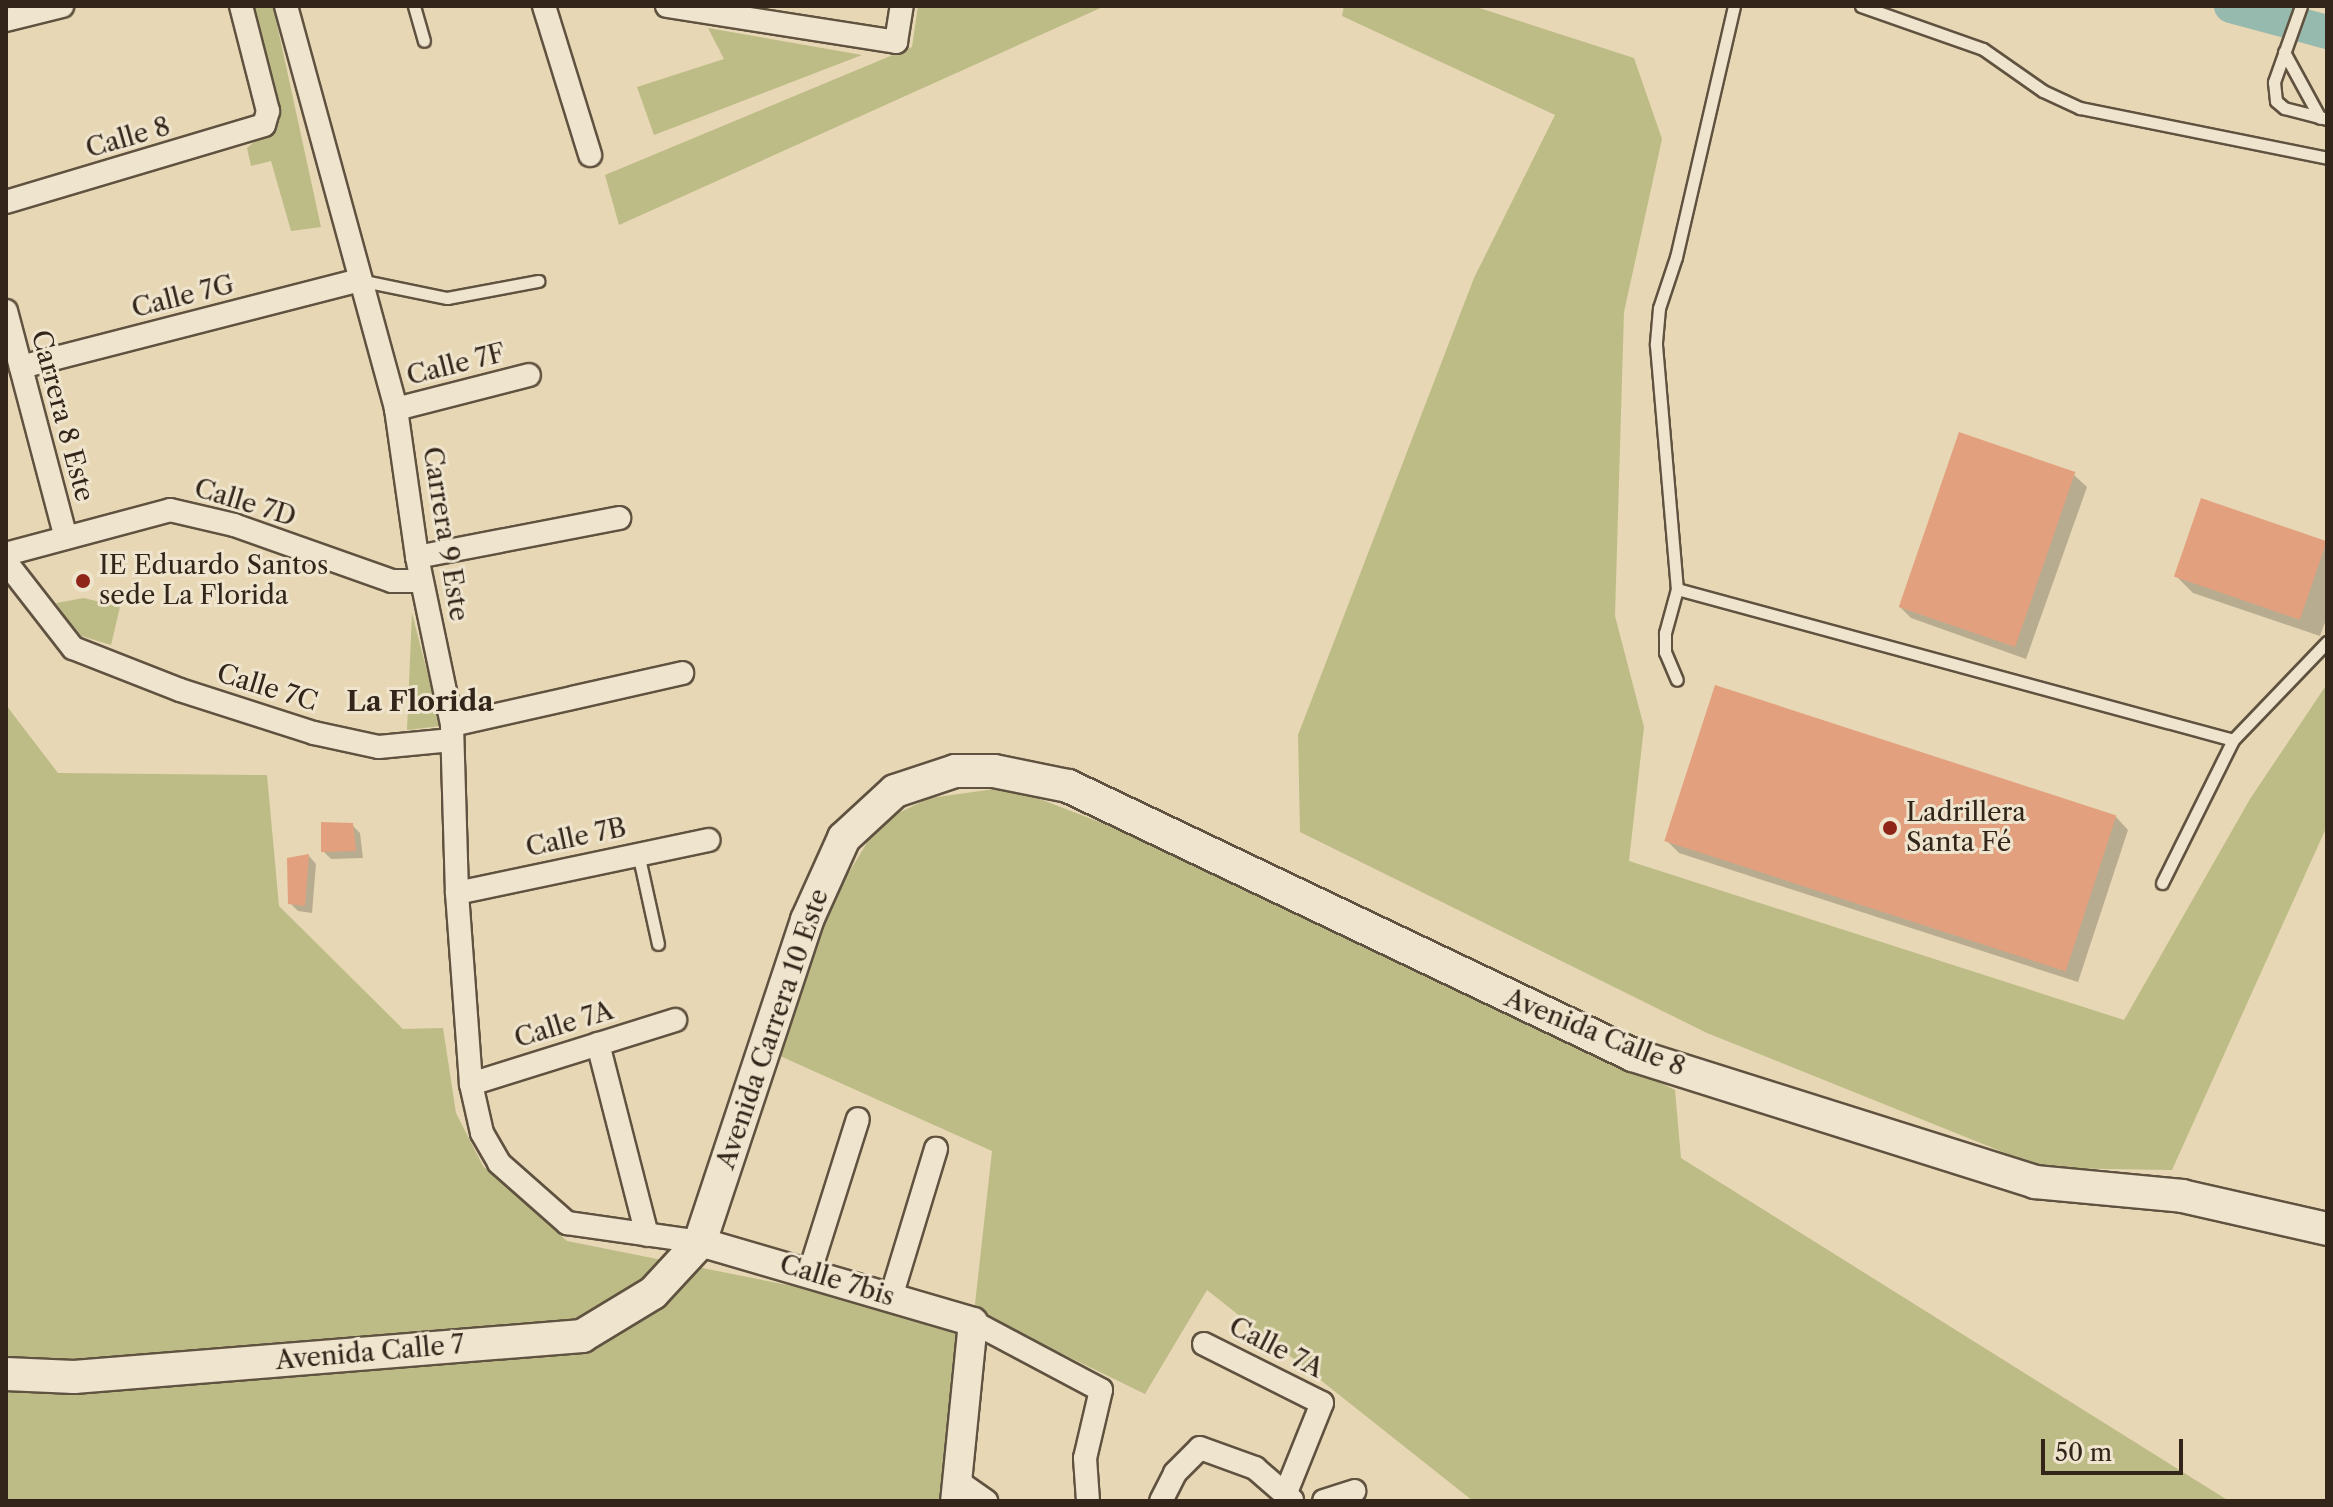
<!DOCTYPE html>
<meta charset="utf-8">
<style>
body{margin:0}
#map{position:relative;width:2333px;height:1507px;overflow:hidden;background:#e7d7b4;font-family:"Libre Caslon Text",serif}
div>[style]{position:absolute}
.green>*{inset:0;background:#bdbc87}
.shadow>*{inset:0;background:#0003}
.river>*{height:34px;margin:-17px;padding:0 17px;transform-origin:17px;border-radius:17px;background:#97baae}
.building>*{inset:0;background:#e2a07f;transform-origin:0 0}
.roads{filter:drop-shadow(2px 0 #605240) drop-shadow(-2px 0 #605240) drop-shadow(0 2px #605240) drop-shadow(0 -2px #605240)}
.service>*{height:11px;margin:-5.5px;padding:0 5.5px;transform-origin:5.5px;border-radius:5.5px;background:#efe5ce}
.minor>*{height:22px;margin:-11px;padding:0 11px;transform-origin:11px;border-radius:11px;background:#efe5ce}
.tertiary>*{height:28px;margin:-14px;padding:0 14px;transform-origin:14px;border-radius:14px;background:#efe5ce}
.secondary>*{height:32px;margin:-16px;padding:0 16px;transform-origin:16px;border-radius:16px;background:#efe5ce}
.dots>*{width:22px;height:22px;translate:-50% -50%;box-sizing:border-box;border:4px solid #efe5ce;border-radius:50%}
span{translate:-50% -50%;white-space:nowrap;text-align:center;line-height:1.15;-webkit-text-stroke:6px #efe5ce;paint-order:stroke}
.street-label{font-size:26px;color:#33251a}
.poi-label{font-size:26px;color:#33251a}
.left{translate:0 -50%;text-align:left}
.neighbourhood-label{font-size:28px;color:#33251a;font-weight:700}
.frame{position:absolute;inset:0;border:8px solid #33251a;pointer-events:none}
.scale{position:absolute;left:2041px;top:1439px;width:142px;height:36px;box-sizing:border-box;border:4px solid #33251a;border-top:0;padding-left:10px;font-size:24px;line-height:28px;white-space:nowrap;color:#33251a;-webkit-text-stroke:6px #efe5ce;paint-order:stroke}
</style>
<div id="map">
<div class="green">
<i style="clip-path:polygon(254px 6px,273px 6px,321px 227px,291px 231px,271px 161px,251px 166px,247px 148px,280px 120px)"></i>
<i style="clip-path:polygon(918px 6px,1105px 6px,619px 225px,605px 175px,912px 47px)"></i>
<i style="clip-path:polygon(1344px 6px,1473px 6px,1634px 58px,1662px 139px,1624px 312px,1615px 616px,1644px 727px,1629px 861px,2124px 1020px,2250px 799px,2327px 684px,2327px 826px,2172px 1170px,2043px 1168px,1707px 1033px,1300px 832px,1298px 735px,1474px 278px,1555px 115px,1342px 16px)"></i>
<i style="clip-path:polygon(708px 28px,862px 55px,654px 135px,637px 87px,724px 59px)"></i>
<i style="clip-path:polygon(84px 598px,120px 607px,111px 645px,78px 635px,56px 603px)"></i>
<i style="clip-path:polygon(412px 613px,441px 726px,407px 730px)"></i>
<i style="clip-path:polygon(6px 705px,58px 773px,267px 775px,279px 906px,403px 1029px,443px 1028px,456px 1113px,483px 1166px,567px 1241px,973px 1322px,992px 1151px,780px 1056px,831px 902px,868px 841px,896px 814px,930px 798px,1009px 787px,1213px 866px,1675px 1090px,1681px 1158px,2229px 1501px,1473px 1501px,1207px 1290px,1145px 1394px,993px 1320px,963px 1332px,947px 1501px,6px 1501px)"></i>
</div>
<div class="shadow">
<i style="clip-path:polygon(2074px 475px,2087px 487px,2026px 659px,1911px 618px,1899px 606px)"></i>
<i style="clip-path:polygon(2202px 500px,2327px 543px,2327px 617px,2320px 636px,2193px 593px,2176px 576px)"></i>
<i style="clip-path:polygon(2116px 817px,2128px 830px,2078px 982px,1679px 853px,1666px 840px)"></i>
<i style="clip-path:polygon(352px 825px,360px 833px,363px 858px,331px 859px,323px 851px)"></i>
<i style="clip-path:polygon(309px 856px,316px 864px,312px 913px,298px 911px,290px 903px)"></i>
</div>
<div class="river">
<i style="left:2231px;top:6px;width:99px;rotate:15.2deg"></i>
</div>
<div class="building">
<i style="left:1959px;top:432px;width:123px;height:185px;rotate:19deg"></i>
<i style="left:2201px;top:498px;width:133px;height:83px;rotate:19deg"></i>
<i style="left:1715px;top:685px;width:422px;height:164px;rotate:18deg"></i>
<i style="clip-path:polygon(321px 822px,353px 823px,356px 851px,321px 852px)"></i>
<i style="clip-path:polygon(309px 854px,305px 906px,288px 904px,287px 858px)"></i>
</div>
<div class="roads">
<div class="service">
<i style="left:414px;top:6px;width:36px;rotate:74deg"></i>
<i style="left:1734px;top:6px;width:258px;rotate:103deg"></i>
<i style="left:1676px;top:257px;width:54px;rotate:108.4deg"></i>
<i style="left:1659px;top:308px;width:37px;rotate:95deg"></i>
<i style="left:1656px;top:345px;width:245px;rotate:85.1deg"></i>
<i style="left:1677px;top:589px;width:576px;rotate:15.19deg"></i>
<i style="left:2233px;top:740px;width:136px;rotate:-46.2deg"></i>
<i style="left:1861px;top:6px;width:129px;rotate:19.4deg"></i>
<i style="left:1983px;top:49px;width:73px;rotate:35deg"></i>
<i style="left:2043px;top:91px;width:41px;rotate:24.7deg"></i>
<i style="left:2080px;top:108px;width:252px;rotate:11.4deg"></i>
<i style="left:2301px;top:6px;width:81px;rotate:109.6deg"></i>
<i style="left:2274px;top:82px;width:19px;rotate:84deg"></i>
<i style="left:2276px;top:101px;width:11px;rotate:41deg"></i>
<i style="left:2284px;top:108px;width:44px;rotate:14.3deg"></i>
<i style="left:2284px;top:52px;width:75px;rotate:61.4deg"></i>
<i style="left:359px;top:280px;width:90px;rotate:11.6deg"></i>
<i style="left:447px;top:298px;width:93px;rotate:-10.6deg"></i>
<i style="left:1677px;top:589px;width:46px;rotate:105.3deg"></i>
<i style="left:1665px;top:633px;width:19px;rotate:90deg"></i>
<i style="left:1665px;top:652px;width:30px;rotate:67deg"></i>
<i style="left:638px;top:853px;width:93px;rotate:77.6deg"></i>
<i style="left:2162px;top:883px;width:160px;rotate:-63.6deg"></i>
</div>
<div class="minor">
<i style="left:286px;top:6px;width:418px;rotate:74.7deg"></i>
<i style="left:396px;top:409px;width:149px;rotate:81.9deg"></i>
<i style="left:417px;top:557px;width:172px;rotate:78.2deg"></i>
<i style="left:452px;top:725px;width:168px;rotate:88.3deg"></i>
<i style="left:457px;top:893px;width:192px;rotate:85.8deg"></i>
<i style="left:471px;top:1084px;width:50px;rotate:77.3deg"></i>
<i style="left:482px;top:1133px;width:34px;rotate:60deg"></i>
<i style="left:499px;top:1163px;width:91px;rotate:41.4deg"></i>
<i style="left:567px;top:1223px;width:134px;rotate:8.1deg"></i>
<i style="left:544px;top:6px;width:156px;rotate:72.8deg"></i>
<i style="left:667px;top:6px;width:232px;rotate:8.9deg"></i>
<i style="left:896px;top:42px;width:36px;rotate:-81deg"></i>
<i style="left:6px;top:20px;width:58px;rotate:-14deg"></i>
<i style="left:6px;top:202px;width:269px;rotate:-16.6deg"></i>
<i style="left:264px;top:125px;width:15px;rotate:-74deg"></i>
<i style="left:268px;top:111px;width:108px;rotate:-104.4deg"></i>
<i style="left:6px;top:311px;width:232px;rotate:75.2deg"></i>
<i style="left:21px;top:367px;width:349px;rotate:-14.4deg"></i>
<i style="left:396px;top:409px;width:137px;rotate:-14.3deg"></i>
<i style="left:6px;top:554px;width:170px;rotate:-15deg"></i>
<i style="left:170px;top:510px;width:66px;rotate:13.2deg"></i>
<i style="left:234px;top:525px;width:168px;rotate:19.5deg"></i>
<i style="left:392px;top:581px;width:29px"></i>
<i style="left:417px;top:557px;width:206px;rotate:-10.9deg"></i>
<i style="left:6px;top:562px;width:109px;rotate:52.1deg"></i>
<i style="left:73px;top:648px;width:115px;rotate:21.4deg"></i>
<i style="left:180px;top:690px;width:141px;rotate:17.8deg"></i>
<i style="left:314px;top:733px;width:66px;rotate:12.2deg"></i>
<i style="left:379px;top:747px;width:73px;rotate:-5.5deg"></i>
<i style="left:452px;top:725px;width:236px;rotate:-12.7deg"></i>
<i style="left:457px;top:893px;width:257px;rotate:-11.9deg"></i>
<i style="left:598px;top:1044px;width:197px;rotate:75.6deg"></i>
<i style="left:471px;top:1084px;width:214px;rotate:-17.4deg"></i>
<i style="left:810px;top:1271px;width:159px;rotate:-72.5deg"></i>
<i style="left:891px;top:1297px;width:155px;rotate:-73.1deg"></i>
<i style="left:973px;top:1322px;width:145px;rotate:28deg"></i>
<i style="left:1101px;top:1390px;width:70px;rotate:103.2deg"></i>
<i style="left:1085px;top:1458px;width:43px;rotate:86deg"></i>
<i style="left:1204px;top:1344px;width:132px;rotate:26.6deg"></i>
<i style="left:1322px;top:1403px;width:94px;rotate:111.9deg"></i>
<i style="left:956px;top:1480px;width:37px;rotate:35deg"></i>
<i style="left:1161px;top:1501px;width:31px;rotate:-63deg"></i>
<i style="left:1175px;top:1473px;width:35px;rotate:-45deg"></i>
<i style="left:1200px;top:1448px;width:59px;rotate:20deg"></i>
<i style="left:1255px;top:1468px;width:49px;rotate:40.9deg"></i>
<i style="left:1324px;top:1501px;width:32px;rotate:-18deg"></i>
</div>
<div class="tertiary">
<i style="left:700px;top:1242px;width:284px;rotate:16.3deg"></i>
<i style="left:973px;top:1322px;width:180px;rotate:95.7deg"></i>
</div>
<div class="secondary">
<i style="left:6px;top:1374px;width:68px;rotate:2.5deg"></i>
<i style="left:74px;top:1377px;width:510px;rotate:-4.61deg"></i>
<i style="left:582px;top:1336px;width:83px;rotate:-31.2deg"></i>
<i style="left:653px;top:1293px;width:69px;rotate:-47.3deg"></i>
<i style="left:700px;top:1242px;width:339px;rotate:-71.6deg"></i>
<i style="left:807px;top:920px;width:90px;rotate:-65.7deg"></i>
<i style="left:844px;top:838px;width:69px;rotate:-42.7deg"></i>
<i style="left:895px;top:791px;width:63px;rotate:-18.4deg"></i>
<i style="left:955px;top:771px;width:39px"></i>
<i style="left:994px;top:771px;width:76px;rotate:11.5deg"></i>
<i style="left:1068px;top:786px;width:626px;rotate:25.46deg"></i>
<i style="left:1633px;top:1055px;width:422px;rotate:17.5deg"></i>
<i style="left:2035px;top:1182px;width:148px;rotate:5.4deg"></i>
<i style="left:2182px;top:1196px;width:149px;rotate:12.8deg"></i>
</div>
</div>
<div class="dots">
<i style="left:83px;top:581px;background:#8f2418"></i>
<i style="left:1890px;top:828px;background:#8f2418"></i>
</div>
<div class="street-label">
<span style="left:128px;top:138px;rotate:-16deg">Calle 8</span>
<span style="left:183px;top:297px;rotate:-14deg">Calle 7G</span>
<span style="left:456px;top:365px;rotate:-14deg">Calle 7F</span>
<span style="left:62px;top:416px;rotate:75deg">Carrera 8 Este</span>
<span style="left:245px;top:503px;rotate:17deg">Calle 7D</span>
<span style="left:445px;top:534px;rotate:81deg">Carrera 9 Este</span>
<span style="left:267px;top:688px;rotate:17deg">Calle 7C</span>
<span style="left:576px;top:838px;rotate:-12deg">Calle 7B</span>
<span style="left:564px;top:1025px;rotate:-17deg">Calle 7A</span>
<span style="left:773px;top:1029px;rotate:-71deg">Avenida Carrera 10 Este</span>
<span style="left:1595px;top:1033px;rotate:22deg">Avenida Calle 8</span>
<span style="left:837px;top:1281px;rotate:17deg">Calle 7bis</span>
<span style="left:1276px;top:1348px;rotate:27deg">Calle 7A</span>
<span style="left:370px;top:1353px;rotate:-5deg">Avenida Calle 7</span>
</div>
<div class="poi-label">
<span class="left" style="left:99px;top:581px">IE Eduardo Santos<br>sede La Florida</span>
<span class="left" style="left:1906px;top:828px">Ladrillera<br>Santa Fé</span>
</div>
<div class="neighbourhood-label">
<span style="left:420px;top:701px">La Florida</span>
</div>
<div class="frame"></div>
<div class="scale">50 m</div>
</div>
